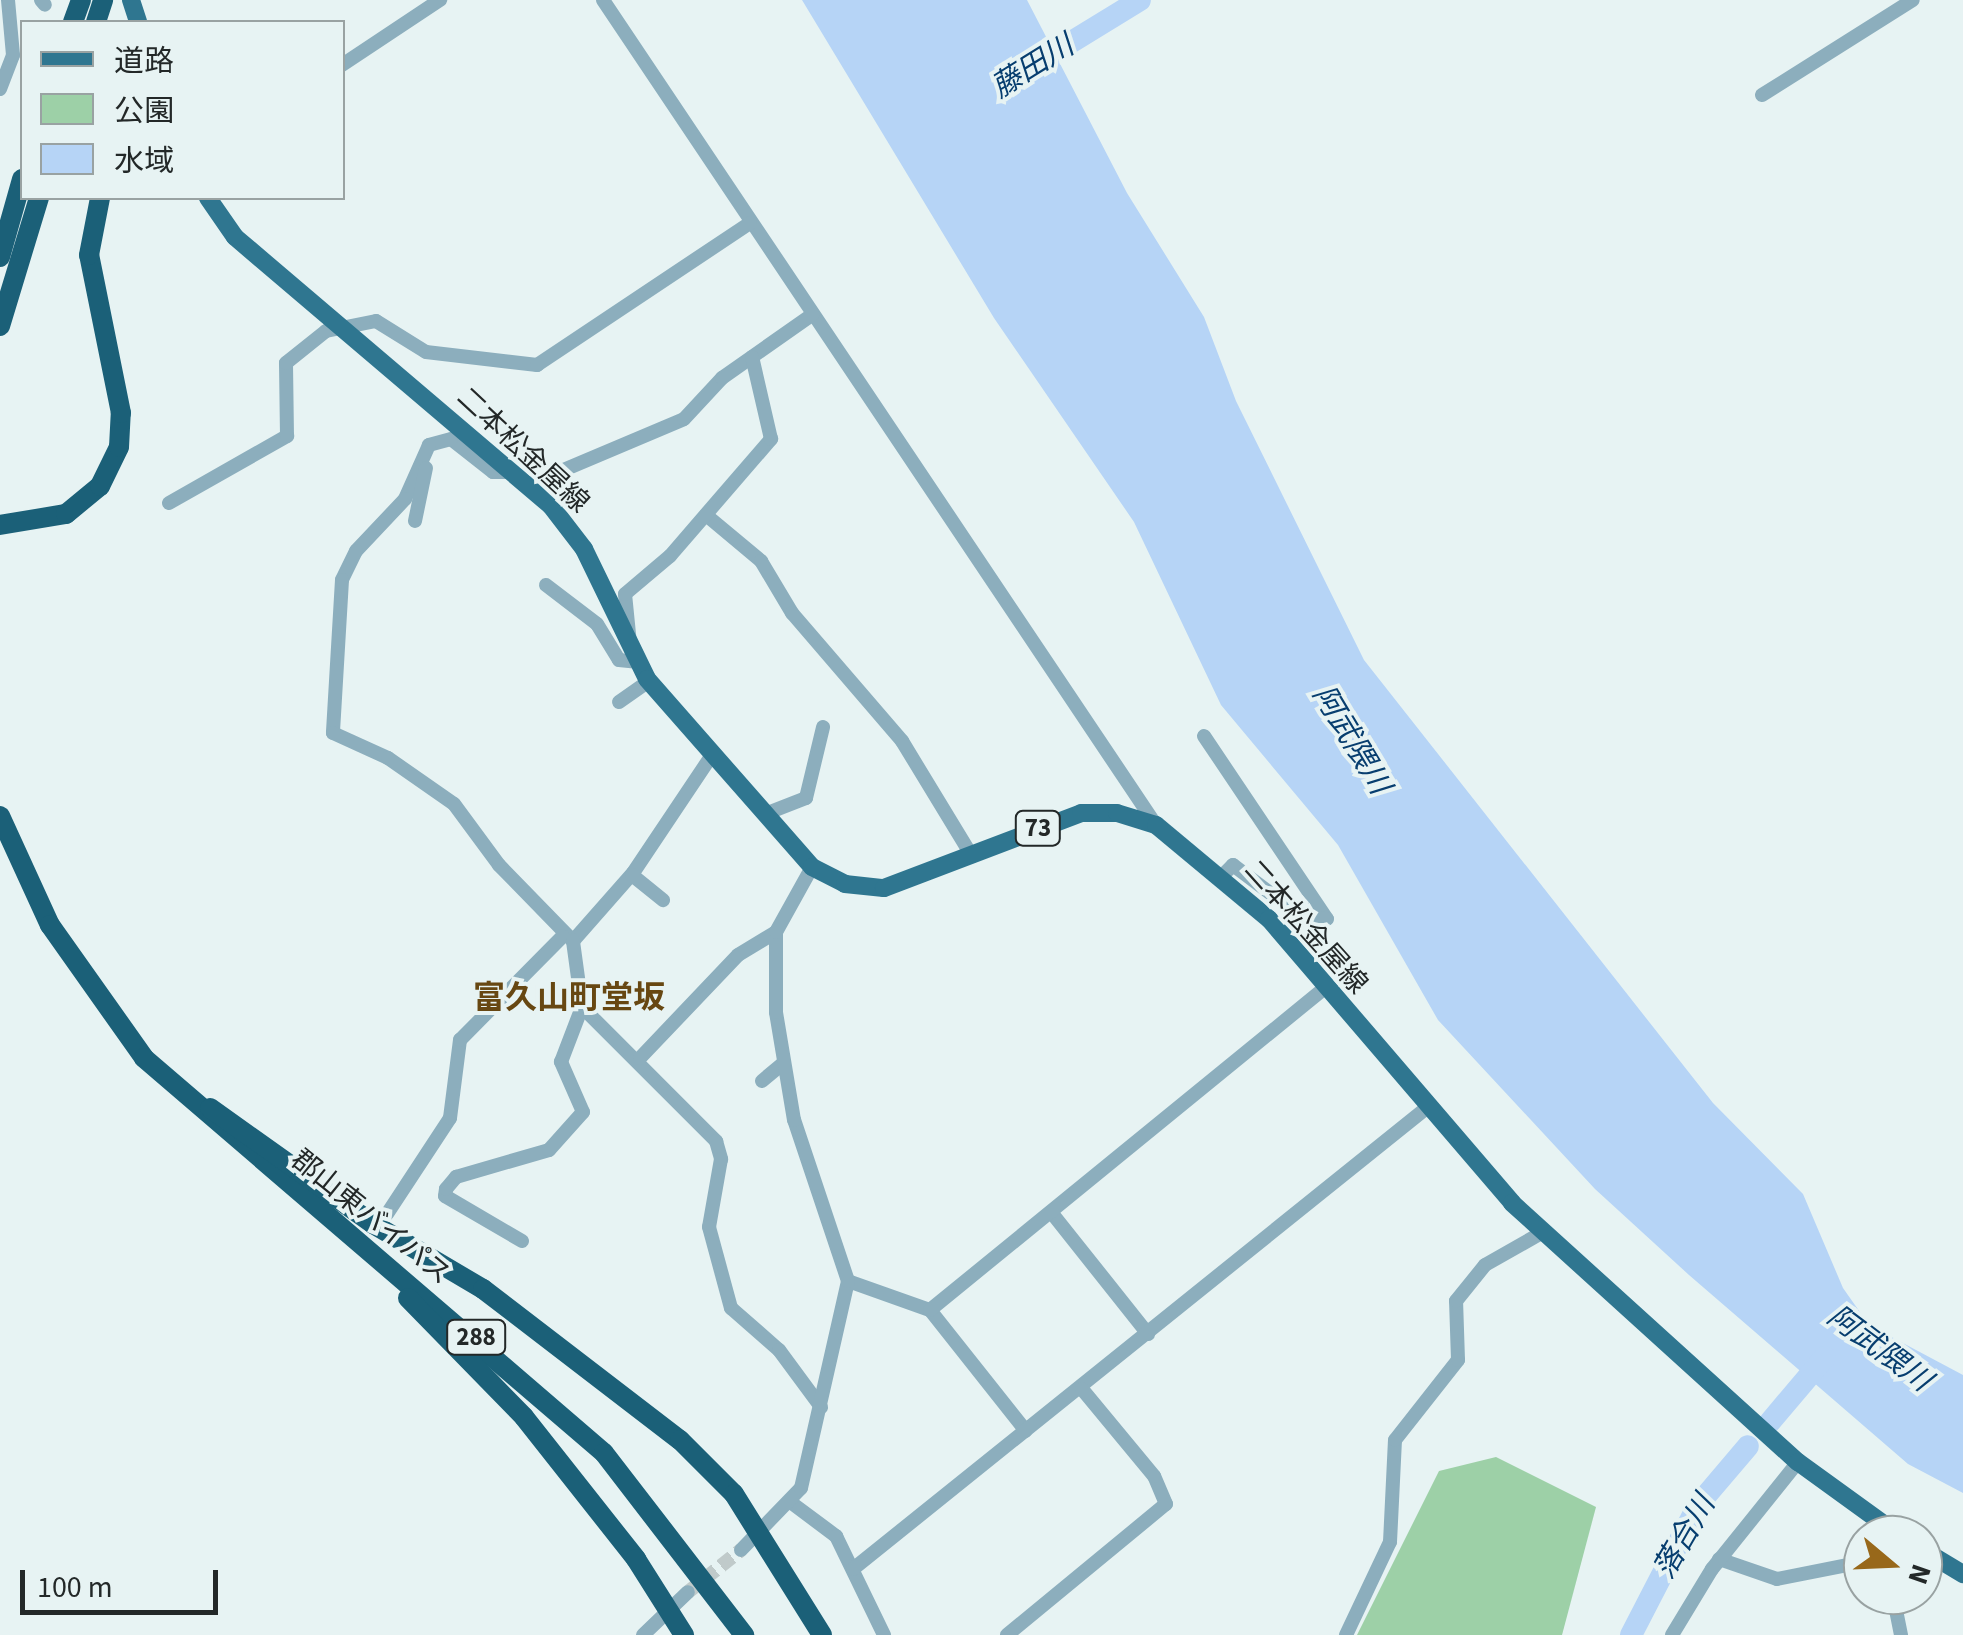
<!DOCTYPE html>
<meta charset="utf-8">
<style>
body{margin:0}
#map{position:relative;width:1963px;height:1635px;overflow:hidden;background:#e7f3f3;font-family:"Source Sans 3","Noto Sans JP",sans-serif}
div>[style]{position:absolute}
.green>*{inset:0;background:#9dd0a7}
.water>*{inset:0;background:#b6d4f6}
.river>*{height:22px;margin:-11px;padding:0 11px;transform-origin:11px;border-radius:11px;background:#b6d4f6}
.minor-tunnel>*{height:14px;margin-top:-7px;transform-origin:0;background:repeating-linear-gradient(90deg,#c0caca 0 14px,transparent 0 21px)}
.minor>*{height:14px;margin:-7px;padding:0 7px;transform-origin:7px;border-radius:7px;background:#8caebd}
.major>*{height:18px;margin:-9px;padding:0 9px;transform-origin:9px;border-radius:9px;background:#2f7690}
.highway>*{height:20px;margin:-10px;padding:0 10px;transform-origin:10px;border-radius:10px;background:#1b6078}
span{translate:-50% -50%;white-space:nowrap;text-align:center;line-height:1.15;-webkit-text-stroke:8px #e7f3f3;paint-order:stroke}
.shield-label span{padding:2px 8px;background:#e7f3f3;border:2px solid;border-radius:8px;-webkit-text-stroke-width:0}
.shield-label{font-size:25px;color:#232828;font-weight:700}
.street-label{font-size:28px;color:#232828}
.water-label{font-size:30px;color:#073e6f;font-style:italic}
.quarter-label{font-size:32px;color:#674712;font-weight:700}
.legend{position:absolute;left:20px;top:20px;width:325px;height:180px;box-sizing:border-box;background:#e7f3f3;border:2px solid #99a2a2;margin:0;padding:12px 18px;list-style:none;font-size:30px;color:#232828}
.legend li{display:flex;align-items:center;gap:20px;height:50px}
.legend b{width:50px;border:2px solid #99a2a2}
.north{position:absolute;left:1843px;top:1515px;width:100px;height:100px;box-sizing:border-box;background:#e7f3f3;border:2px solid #99a2a2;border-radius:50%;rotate:109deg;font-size:28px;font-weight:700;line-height:40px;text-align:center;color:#232828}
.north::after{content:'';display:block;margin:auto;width:35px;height:45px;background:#98681a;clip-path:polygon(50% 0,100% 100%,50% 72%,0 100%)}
.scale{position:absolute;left:20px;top:1570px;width:198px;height:45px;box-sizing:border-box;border:5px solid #232828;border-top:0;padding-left:12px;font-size:30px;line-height:35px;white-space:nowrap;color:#232828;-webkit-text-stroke:8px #e7f3f3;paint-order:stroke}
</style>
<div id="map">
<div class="green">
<i style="clip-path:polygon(1496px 1457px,1596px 1507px,1562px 1635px,1357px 1635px,1439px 1471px)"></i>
</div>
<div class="water">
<i style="clip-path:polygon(802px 0,1027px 0,1127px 193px,1204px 317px,1236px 401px,1364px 660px,1713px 1103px,1803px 1194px,1843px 1288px,1869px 1325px,1963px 1375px,1963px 1493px,1908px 1464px,1689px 1275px,1595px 1189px,1438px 1020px,1338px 845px,1221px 705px,1134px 522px,994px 318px)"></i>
</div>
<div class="river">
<i style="left:1029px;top:68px;width:130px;rotate:-31.5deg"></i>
<i style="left:1770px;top:1422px;width:85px;rotate:-49.8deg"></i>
<i style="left:1631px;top:1635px;width:146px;rotate:-62.7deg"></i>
<i style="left:1698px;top:1505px;width:77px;rotate:-49.7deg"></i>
</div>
<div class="minor-tunnel">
<i style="left:688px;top:1592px;width:68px;rotate:-38.4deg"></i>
</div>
<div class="minor">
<i style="left:41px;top:0;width:6px;rotate:51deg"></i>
<i style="left:603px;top:0;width:993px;rotate:56.17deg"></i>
<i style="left:342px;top:65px;width:118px;rotate:-33.6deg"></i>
<i style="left:0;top:89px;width:36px;rotate:-69deg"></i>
<i style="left:13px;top:55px;width:55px;rotate:-95.2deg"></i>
<i style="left:1762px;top:95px;width:178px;rotate:-32.2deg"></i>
<i style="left:513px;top:472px;width:20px;rotate:180deg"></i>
<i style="left:493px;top:472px;width:53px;rotate:-141.8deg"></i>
<i style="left:451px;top:439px;width:23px;rotate:165deg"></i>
<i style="left:429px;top:445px;width:59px;rotate:114deg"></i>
<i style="left:405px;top:499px;width:71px;rotate:133.3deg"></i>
<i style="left:356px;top:551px;width:32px;rotate:116deg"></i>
<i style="left:342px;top:580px;width:153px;rotate:93.4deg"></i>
<i style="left:333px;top:733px;width:60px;rotate:24.4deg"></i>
<i style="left:388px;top:758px;width:80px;rotate:34.9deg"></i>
<i style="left:454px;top:804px;width:76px;rotate:53.6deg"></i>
<i style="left:499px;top:865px;width:106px;rotate:45.8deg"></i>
<i style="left:573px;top:941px;width:91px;rotate:-48.6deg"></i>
<i style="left:633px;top:873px;width:142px;rotate:-56.2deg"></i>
<i style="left:528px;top:485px;width:169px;rotate:-22.9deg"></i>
<i style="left:684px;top:419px;width:56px;rotate:-47.2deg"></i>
<i style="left:722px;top:378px;width:111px;rotate:-35.1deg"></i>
<i style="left:169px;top:503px;width:136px;rotate:-29.6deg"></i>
<i style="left:287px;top:436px;width:73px;rotate:-90.8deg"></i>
<i style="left:286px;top:363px;width:51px;rotate:-38.7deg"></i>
<i style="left:326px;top:331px;width:51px;rotate:-11.3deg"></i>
<i style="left:376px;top:321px;width:59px;rotate:31.8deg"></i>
<i style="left:426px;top:352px;width:112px;rotate:6.7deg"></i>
<i style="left:537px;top:365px;width:256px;rotate:-33.7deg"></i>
<i style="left:706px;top:515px;width:72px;rotate:39.9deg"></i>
<i style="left:761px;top:561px;width:61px;rotate:59.2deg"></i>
<i style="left:792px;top:613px;width:169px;rotate:49.3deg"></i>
<i style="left:902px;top:741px;width:135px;rotate:58.7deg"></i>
<i style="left:415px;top:521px;width:54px;rotate:-78.3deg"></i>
<i style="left:546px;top:585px;width:64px;rotate:37.4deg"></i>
<i style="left:597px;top:624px;width:42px;rotate:58.6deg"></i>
<i style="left:619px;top:660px;width:20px;rotate:6deg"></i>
<i style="left:630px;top:644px;width:50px;rotate:-95.7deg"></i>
<i style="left:625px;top:594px;width:59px;rotate:-40.2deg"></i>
<i style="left:670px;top:556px;width:155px;rotate:-49.2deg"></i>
<i style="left:771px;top:439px;width:84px;rotate:-103deg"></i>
<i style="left:619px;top:702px;width:37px;rotate:-35deg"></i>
<i style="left:1204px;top:736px;width:220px;rotate:56.1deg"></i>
<i style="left:1327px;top:919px;width:24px;rotate:-178deg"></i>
<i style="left:1303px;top:918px;width:88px;rotate:-142.9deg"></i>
<i style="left:1233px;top:865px;width:13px;rotate:135deg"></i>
<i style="left:765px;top:814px;width:44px;rotate:-21.3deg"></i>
<i style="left:806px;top:798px;width:73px;rotate:-76.5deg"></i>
<i style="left:632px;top:875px;width:40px;rotate:39deg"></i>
<i style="left:582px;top:1007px;width:190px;rotate:45deg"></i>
<i style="left:716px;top:1141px;width:19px;rotate:74deg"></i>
<i style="left:721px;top:1159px;width:69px;rotate:100deg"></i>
<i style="left:709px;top:1227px;width:84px;rotate:74.8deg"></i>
<i style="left:731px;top:1308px;width:64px;rotate:41.2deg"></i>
<i style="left:779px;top:1350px;width:71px;rotate:53.6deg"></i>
<i style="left:640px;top:1058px;width:142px;rotate:-46.4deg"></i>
<i style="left:738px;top:955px;width:44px;rotate:-31.2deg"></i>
<i style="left:762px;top:1081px;width:26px;rotate:-40deg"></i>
<i style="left:1051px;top:1212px;width:156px;rotate:51.5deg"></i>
<i style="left:387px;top:1214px;width:115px;rotate:-56.7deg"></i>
<i style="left:450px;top:1118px;width:79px;rotate:-82.7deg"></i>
<i style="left:460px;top:1040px;width:146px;rotate:-45.3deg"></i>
<i style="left:522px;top:1241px;width:89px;rotate:-149.7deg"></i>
<i style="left:445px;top:1196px;width:7px;rotate:-82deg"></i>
<i style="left:446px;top:1189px;width:16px;rotate:-50deg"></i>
<i style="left:456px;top:1177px;width:97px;rotate:-16.2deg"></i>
<i style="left:549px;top:1150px;width:51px;rotate:-48.2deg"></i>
<i style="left:583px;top:1112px;width:55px;rotate:-113.7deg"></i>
<i style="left:561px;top:1062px;width:59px;rotate:-69.1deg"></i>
<i style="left:582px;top:1007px;width:67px;rotate:-97.8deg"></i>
<i style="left:848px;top:1281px;width:87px;rotate:19.5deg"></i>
<i style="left:930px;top:1310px;width:154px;rotate:51.6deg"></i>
<i style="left:930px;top:1310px;width:511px;rotate:-39.2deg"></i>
<i style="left:793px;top:1504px;width:54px;rotate:36.7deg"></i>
<i style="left:836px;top:1536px;width:110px;rotate:64.1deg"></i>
<i style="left:741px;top:1550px;width:86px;rotate:-45.9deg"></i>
<i style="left:801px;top:1488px;width:212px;rotate:-77.2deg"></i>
<i style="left:848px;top:1281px;width:170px;rotate:-108.5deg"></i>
<i style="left:794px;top:1120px;width:109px;rotate:-99.5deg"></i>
<i style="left:776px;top:1012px;width:80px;rotate:-90deg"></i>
<i style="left:776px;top:932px;width:74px;rotate:-61deg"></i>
<i style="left:1719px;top:1559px;width:61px;rotate:19deg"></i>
<i style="left:1777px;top:1579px;width:88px;rotate:-11.2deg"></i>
<i style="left:853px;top:1569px;width:733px;rotate:-38.79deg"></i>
<i style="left:1893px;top:1595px;width:41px;rotate:78.7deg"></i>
<i style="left:643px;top:1635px;width:62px;rotate:-43.7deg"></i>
<i style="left:1007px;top:1635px;width:206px;rotate:-39.5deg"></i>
<i style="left:1166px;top:1504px;width:30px;rotate:-113deg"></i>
<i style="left:1154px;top:1476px;width:113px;rotate:-129.6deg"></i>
<i style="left:1346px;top:1635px;width:103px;rotate:-64.7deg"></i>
<i style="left:1390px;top:1542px;width:102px;rotate:-87.2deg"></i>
<i style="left:1395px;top:1440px;width:102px;rotate:-51.8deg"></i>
<i style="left:1458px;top:1360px;width:59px;rotate:-91.9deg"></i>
<i style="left:1456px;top:1301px;width:46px;rotate:-51.1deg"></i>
<i style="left:1485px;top:1265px;width:67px;rotate:-29.6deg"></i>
<i style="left:1672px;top:1635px;width:77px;rotate:-58.8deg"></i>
<i style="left:1712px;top:1569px;width:137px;rotate:-51.2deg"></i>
</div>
<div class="major">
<i style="left:131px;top:0;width:23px;rotate:72deg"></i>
<i style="left:208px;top:198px;width:47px;rotate:55.3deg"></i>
<i style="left:235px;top:237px;width:415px;rotate:40.4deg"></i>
<i style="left:551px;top:506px;width:54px;rotate:52.5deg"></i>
<i style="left:584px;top:549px;width:144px;rotate:64.1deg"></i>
<i style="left:647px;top:679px;width:250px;rotate:48.7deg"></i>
<i style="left:812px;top:867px;width:37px;rotate:27deg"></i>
<i style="left:845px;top:884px;width:39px;rotate:6deg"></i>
<i style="left:884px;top:888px;width:211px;rotate:-20.8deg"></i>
<i style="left:1081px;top:813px;width:36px"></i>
<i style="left:1117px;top:813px;width:41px;rotate:17.1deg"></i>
<i style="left:1156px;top:825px;width:147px;rotate:39.8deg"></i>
<i style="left:1269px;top:919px;width:374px;rotate:49.4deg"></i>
<i style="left:1512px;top:1203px;width:386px;rotate:42.2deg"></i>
<i style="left:1798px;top:1462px;width:125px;rotate:35.9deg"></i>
<i style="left:1923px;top:1550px;width:47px;rotate:31deg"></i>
</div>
<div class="highway">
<i style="left:73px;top:22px;width:23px;rotate:-70deg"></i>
<i style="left:96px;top:22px;width:23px;rotate:-72deg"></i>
<i style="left:0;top:257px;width:81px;rotate:-74.2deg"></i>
<i style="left:0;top:326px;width:134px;rotate:-73.1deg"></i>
<i style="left:0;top:525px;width:67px;rotate:-9.5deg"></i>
<i style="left:66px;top:514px;width:44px;rotate:-39.5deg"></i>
<i style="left:100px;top:486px;width:43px;rotate:-64deg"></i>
<i style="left:119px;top:447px;width:34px;rotate:-87deg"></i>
<i style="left:121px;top:413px;width:161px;rotate:-101.4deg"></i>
<i style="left:89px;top:255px;width:58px;rotate:-79.1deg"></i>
<i style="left:0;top:816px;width:120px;rotate:65.4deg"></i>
<i style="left:50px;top:925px;width:163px;rotate:54.7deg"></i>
<i style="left:144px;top:1058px;width:606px;rotate:40.65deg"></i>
<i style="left:604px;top:1453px;width:230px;rotate:52.4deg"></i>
<i style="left:210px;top:1108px;width:200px;rotate:35.4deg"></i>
<i style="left:373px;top:1224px;width:128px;rotate:30.6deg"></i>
<i style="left:483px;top:1289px;width:248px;rotate:37.5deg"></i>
<i style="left:680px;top:1440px;width:76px;rotate:45deg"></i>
<i style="left:734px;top:1494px;width:166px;rotate:58deg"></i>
<i style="left:408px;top:1298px;width:166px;rotate:45.7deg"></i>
<i style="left:524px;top:1417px;width:181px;rotate:51.7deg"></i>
<i style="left:636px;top:1559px;width:90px;rotate:57.7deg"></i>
</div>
<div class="shield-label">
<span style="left:1038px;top:828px">73</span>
<span style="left:476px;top:1337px">288</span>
</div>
<div class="street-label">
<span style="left:523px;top:450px;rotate:43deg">二本松金屋線</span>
<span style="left:1306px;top:927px;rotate:48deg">二本松金屋線</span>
<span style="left:371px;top:1217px;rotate:39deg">郡山東バイパス</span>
</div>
<div class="water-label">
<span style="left:1033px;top:67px;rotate:-32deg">藤田川</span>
<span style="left:1351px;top:740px;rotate:59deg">阿武隈川</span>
<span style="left:1879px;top:1349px;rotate:37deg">阿武隈川</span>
<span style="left:1685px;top:1537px;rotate:-60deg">落合川</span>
</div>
<div class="quarter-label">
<span style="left:569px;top:998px">富久山町堂坂</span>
</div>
<ul class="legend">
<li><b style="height:12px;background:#2f7690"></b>道路</li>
<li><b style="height:28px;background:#9dd0a7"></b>公園</li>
<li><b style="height:28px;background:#b6d4f6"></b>水域</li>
</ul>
<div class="north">N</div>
<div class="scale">100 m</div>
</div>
